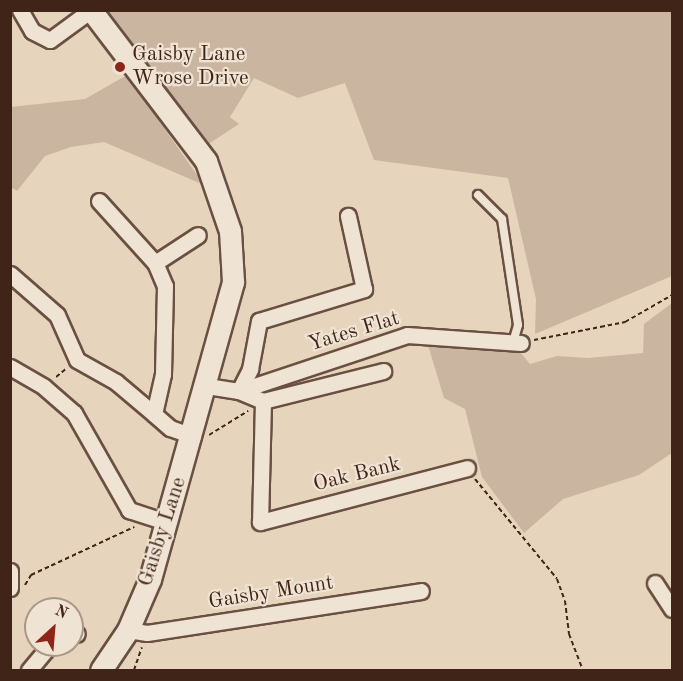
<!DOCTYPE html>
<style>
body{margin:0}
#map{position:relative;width:683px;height:681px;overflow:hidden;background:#e6d4bc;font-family:"Old Standard TT",serif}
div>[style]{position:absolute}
.green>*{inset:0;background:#cab6a0}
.path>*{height:2px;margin-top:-1px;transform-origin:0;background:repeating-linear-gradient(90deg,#402418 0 4.5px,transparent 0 7.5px)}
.roads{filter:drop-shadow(2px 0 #6a5041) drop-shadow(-2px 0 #6a5041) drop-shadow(0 2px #6a5041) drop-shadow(0 -2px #6a5041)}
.lane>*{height:8px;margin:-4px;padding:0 4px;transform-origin:4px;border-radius:4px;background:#efe3d3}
.street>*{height:15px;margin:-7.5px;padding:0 7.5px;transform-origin:7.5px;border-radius:7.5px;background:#efe3d3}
.secondary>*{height:21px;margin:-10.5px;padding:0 10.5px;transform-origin:10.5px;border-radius:10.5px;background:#efe3d3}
.dots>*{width:16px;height:16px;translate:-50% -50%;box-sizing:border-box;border:3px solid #efe3d3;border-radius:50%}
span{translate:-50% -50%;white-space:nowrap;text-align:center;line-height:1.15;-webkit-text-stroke:4.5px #efe3d3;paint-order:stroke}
.poi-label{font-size:21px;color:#402418}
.left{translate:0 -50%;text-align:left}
.street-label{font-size:21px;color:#402418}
.frame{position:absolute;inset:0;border:12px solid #402418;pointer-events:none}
.north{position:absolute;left:24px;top:597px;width:60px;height:60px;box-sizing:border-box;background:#efe3d3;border:2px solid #a99788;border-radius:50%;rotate:26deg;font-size:16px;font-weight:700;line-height:24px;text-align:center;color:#402418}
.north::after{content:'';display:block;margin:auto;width:21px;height:27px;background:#8f2418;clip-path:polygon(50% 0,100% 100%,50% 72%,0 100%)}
</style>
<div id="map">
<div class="green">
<i style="clip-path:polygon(102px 11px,672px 11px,672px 276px,535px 334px,536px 299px,508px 178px,374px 160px,345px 83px,298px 98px,254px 78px,230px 117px,239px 124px,207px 145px)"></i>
<i style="clip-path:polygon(127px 75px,204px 185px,104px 142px,71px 147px,45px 156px,17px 191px,11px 187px,10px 107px,85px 99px)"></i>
<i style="clip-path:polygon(672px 303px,672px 453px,639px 475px,563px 499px,524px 533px,482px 477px,465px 409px,444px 398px,427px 342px,520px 352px,530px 364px,557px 356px,588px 358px,643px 353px,644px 324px)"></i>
</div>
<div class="path">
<i style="left:534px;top:340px;width:93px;rotate:-11.2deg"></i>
<i style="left:625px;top:322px;width:54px;rotate:-29.9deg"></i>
<i style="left:56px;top:377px;width:13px;rotate:-39deg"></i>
<i style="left:209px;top:435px;width:46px;rotate:-31.6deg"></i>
<i style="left:475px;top:479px;width:129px;rotate:50.6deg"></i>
<i style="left:557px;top:579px;width:23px;rotate:70deg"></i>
<i style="left:565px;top:601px;width:33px;rotate:83deg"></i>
<i style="left:569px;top:634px;width:39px;rotate:69deg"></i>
<i style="left:25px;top:585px;width:12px;rotate:-59deg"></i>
<i style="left:31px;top:575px;width:114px;rotate:-25deg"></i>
<i style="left:134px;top:670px;width:24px;rotate:-71deg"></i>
</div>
<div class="roads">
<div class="lane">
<i style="left:478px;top:195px;width:34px;rotate:45deg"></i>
<i style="left:502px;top:219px;width:107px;rotate:81.4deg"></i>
<i style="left:518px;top:325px;width:18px;rotate:106deg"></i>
</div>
<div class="street">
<i style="left:20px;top:10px;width:24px;rotate:60deg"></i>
<i style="left:32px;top:31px;width:20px;rotate:27deg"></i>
<i style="left:50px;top:40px;width:51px;rotate:-36.2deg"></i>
<i style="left:99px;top:201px;width:84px;rotate:47.9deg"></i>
<i style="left:10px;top:274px;width:62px;rotate:41.1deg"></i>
<i style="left:57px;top:315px;width:49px;rotate:66deg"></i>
<i style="left:77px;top:360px;width:45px;rotate:29.4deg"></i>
<i style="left:116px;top:382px;width:50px;rotate:40.1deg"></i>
<i style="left:10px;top:367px;width:39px;rotate:30deg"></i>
<i style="left:44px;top:387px;width:40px;rotate:41deg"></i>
<i style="left:74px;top:413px;width:112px;rotate:60.4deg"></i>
<i style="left:129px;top:510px;width:40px;rotate:18deg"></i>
<i style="left:207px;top:386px;width:32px;rotate:9deg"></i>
<i style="left:239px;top:391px;width:25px;rotate:-63deg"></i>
<i style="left:250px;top:369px;width:49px;rotate:-79.4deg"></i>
<i style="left:259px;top:321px;width:110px;rotate:-16.9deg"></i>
<i style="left:364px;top:289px;width:75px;rotate:-102.4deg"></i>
<i style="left:239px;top:391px;width:26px;rotate:23deg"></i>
<i style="left:263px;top:401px;width:121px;rotate:91.4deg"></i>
<i style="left:260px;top:522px;width:214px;rotate:-14.6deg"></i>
<i style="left:239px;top:391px;width:177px;rotate:-18.4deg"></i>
<i style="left:407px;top:335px;width:114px;rotate:4deg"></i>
<i style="left:263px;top:401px;width:124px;rotate:-14deg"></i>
<i style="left:193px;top:436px;width:24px;rotate:-161deg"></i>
<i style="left:170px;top:428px;width:21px;rotate:-139deg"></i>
<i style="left:154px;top:414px;width:41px;rotate:-77.3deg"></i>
<i style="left:163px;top:374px;width:88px;rotate:-88.7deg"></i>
<i style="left:165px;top:286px;width:25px;rotate:-113deg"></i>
<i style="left:155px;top:263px;width:51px;rotate:-33.1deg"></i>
<i style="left:10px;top:571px;width:17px;rotate:90deg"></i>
<i style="left:655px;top:583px;width:31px;rotate:57deg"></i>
<i style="left:72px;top:630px;width:6px;rotate:39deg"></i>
<i style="left:128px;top:630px;width:19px;rotate:9deg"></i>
<i style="left:147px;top:633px;width:277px;rotate:-8.7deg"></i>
<i style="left:29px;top:670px;width:33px;rotate:-50deg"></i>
</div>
<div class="secondary">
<i style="left:91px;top:10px;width:190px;rotate:52.7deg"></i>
<i style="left:206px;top:161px;width:74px;rotate:71.1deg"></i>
<i style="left:230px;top:231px;width:51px;rotate:86.6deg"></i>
<i style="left:233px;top:282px;width:308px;rotate:105.6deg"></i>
<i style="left:150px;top:579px;width:56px;rotate:113.3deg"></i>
<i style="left:128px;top:630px;width:48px;rotate:124deg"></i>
</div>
</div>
<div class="dots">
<i style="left:120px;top:67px;background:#8f2418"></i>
</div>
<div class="poi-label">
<span class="left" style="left:132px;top:67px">Gaisby Lane<br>Wrose Drive</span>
</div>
<div class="street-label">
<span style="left:354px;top:332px;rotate:-17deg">Yates Flat</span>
<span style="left:357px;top:475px;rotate:-14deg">Oak Bank</span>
<span style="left:163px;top:532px;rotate:-72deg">Gaisby Lane</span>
<span style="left:271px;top:593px;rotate:-9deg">Gaisby Mount</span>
</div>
<div class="frame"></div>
<div class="north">N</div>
</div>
